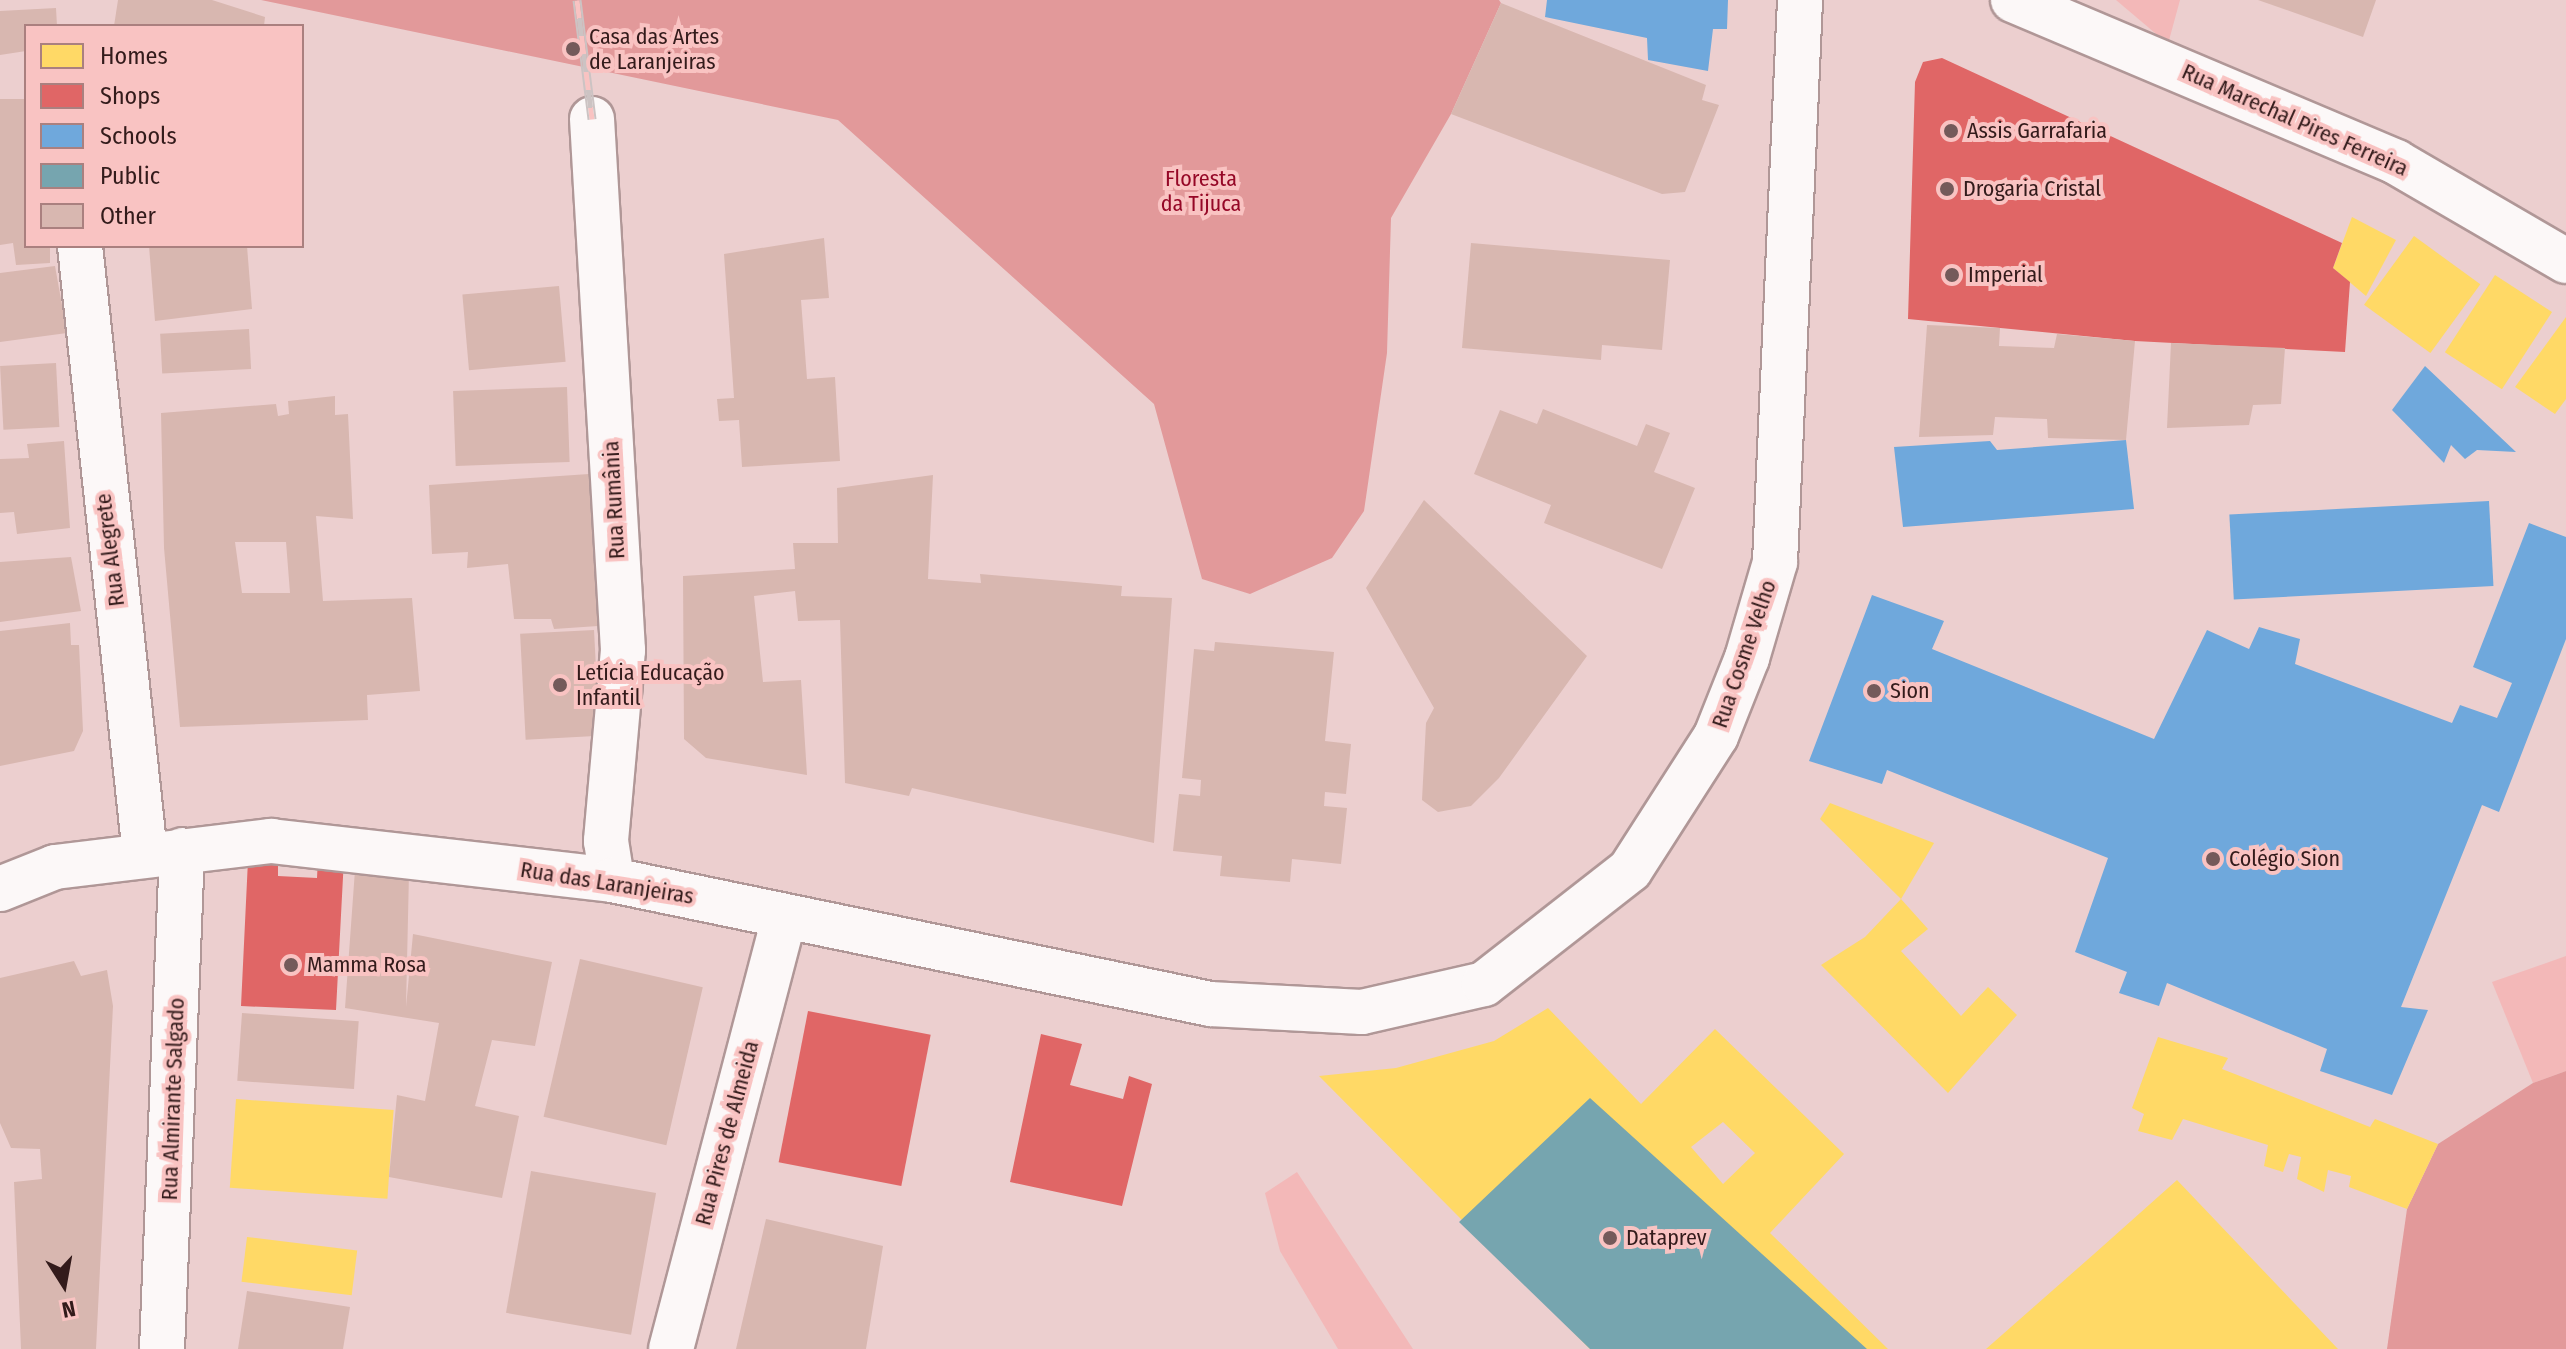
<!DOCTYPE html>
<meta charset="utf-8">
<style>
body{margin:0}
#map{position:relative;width:2566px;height:1349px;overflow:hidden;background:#eccfcf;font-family:"Fira Sans Condensed",sans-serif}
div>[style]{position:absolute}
.green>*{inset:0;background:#f3b8b8}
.forest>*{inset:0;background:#e2999a}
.homes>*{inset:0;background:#ffd966;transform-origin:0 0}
.shops>*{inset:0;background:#e06666;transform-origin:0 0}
.schools>*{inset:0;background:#6fa8dc;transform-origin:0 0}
.public>*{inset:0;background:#76a5af}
.building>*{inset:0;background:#d8b7b0;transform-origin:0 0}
.roads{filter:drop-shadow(2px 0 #b09797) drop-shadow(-2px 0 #b09797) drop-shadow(0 2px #b09797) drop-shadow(0 -2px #b09797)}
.minor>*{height:44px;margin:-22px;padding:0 22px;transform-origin:22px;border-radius:22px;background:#fcf8f8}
.major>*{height:44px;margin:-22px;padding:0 22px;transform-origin:22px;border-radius:22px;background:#fcf8f8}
.rail>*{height:9px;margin-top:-4.5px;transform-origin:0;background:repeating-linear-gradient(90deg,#f9c3c2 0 18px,#ccc3c3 0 36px);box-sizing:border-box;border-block:2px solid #ccc3c3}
.dots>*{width:22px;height:22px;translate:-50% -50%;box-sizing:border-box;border:4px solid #f9c3c2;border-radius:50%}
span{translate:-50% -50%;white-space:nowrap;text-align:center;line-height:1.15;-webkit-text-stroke:8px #f9c3c2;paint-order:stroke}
.poi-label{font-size:22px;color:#331b1b}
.left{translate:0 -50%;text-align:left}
.street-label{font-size:22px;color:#331b1b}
.park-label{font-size:22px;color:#950726}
.legend{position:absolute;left:24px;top:24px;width:280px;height:224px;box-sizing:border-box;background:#f9c3c2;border:2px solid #aa807f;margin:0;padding:10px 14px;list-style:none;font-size:24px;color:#331b1b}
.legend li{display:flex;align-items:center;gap:16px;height:40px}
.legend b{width:40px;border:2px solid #aa807f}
.north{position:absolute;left:24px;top:1245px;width:80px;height:80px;-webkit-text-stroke:6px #f9c3c2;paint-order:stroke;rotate:169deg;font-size:22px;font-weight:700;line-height:32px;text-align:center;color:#331b1b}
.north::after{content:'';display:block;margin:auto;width:28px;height:36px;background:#331b1b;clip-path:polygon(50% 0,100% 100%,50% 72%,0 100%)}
</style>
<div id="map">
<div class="green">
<i style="clip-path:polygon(2116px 0,2180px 0,2168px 44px)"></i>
<i style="clip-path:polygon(2566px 956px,2566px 1071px,2533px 1083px,2492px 982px)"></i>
<i style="clip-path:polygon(1297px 1172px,1413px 1349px,1338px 1349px,1280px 1251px,1265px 1193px)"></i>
</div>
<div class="forest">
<i style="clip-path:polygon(261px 0,1499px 0,1501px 3px,1451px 114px,1391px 218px,1387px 353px,1364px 511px,1332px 558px,1250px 594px,1202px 579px,1154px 404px,838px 120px)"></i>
<i style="clip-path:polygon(2566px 1071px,2566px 1349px,2387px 1349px,2407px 1209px,2438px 1144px,2533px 1083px)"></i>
</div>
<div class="homes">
<i style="clip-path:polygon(2352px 217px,2396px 240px,2366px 296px,2333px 268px)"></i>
<i style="left:2414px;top:236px;width:82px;height:85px;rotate:36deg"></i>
<i style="left:2495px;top:275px;width:68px;height:92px;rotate:33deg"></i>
<i style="clip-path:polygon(2566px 317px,2566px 399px,2555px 414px,2515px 387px)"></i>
<i style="clip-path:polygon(1830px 803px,1934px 843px,1901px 899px,1820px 819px)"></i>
<i style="clip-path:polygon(1901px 899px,1928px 929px,1901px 951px,1961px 1016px,1988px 987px,2017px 1015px,1948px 1093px,1821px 965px,1865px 937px)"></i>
<i style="clip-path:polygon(evenodd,1548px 1008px,1641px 1104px,1715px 1029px,1844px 1154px,1770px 1233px,1888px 1349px,1590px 1349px,1319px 1076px,1396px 1068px,1494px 1041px,1548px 1008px,1723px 1122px,1755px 1153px,1723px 1184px,1691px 1147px,1723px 1122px)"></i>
<i style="clip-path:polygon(2158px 1037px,2228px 1058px,2222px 1069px,2370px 1127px,2375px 1119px,2438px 1144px,2407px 1209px,2349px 1187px,2351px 1176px,2328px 1170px,2324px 1192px,2297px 1179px,2301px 1157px,2289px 1154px,2283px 1172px,2264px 1166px,2268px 1145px,2183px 1119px,2172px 1140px,2138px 1131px,2144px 1114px,2132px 1108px)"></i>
<i style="left:236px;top:1099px;width:158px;height:89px;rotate:4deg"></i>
<i style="clip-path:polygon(2177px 1180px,2338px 1349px,1986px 1349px,2094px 1254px)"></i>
<i style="left:247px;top:1237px;width:111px;height:45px;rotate:7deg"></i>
</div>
<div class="shops">
<i style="clip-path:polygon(1942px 58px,2342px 243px,2333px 268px,2350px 282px,2345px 352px,2135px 341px,1908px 319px,1915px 82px,1923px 62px)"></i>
<i style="clip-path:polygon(318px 857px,344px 858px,336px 1010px,241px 1006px,248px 860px,278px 861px,278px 876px,317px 878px)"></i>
<i style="left:808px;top:1011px;width:125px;height:154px;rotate:11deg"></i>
<i style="clip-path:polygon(1041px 1034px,1082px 1044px,1070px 1085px,1123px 1099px,1129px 1076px,1152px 1084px,1122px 1206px,1010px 1182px)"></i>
</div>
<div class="schools">
<i style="clip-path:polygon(1547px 0,1728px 0,1727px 29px,1713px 29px,1708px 71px,1648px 60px,1647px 38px,1545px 17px)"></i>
<i style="clip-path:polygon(2425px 366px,2516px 452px,2477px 450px,2465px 459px,2451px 445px,2444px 463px,2392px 410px)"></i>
<i style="clip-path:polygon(2126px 440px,2134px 509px,1903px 527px,1894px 447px,1990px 441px,1997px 450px)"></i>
<i style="left:2489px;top:501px;width:85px;height:260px;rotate:87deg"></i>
<i style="clip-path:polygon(2529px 523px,2566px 537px,2566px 639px,2499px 812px,2482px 805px,2401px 1007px,2428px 1010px,2392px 1095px,2320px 1071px,2327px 1049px,2167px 983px,2159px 1006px,2119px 993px,2127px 972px,2075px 952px,2108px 858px,1887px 770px,1882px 784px,1809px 761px,1872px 595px,1944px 621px,1932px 649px,2154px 739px,2207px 630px,2249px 649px,2259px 627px,2300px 639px,2295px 664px,2452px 723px,2460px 705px,2497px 718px,2512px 683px,2473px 667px)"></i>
</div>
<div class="public">
<i style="clip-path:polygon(1590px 1098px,1762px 1254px,1867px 1349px,1590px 1349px,1459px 1222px)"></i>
</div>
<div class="building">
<i style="clip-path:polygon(118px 0,212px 0,265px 17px,264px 26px,114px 26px)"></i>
<i style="clip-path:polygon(2258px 0,2376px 0,2363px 37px)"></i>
<i style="clip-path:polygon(1501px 3px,1706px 85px,1702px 100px,1719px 105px,1685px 192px,1662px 194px,1451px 114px)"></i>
<i style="clip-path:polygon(56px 8px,57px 26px,26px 26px,26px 51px,0 55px,0 11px)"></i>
<i style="clip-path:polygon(0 99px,26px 99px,26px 246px,50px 246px,50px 263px,16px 265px,13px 243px,0 245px)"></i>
<i style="clip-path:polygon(824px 238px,829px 298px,801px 300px,807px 379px,835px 377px,840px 461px,742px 467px,739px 420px,719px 421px,717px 399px,734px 398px,724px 254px)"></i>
<i style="clip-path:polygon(1471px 243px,1670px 260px,1662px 350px,1602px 345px,1601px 360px,1462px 348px)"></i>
<i style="clip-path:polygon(149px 246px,247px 246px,252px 309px,155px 321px)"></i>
<i style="clip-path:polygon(55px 266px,67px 333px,0 342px,0 273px)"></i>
<i style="left:559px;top:286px;width:76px;height:97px;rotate:85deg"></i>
<i style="clip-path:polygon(1927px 325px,2000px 328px,1999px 346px,2054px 348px,2057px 334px,2135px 341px,2126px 440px,2048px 438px,2047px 419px,1995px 417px,1993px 435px,1919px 437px)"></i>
<i style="left:249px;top:329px;width:40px;height:89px;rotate:87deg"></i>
<i style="clip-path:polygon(2171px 343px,2285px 348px,2281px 404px,2253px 405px,2249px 425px,2167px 428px)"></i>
<i style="left:56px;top:363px;width:64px;height:56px;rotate:87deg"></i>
<i style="left:567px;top:387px;width:75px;height:114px;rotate:88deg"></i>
<i style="clip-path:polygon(evenodd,335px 396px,335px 415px,348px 414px,353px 519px,316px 516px,323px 601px,412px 598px,420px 691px,367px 695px,368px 720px,180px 727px,164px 548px,161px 413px,276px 404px,278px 416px,289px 414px,288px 401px,335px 396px,235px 542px,286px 542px,290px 593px,242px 593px,235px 542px)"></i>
<i style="clip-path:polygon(1543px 409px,1637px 446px,1646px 424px,1670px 433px,1654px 472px,1695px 488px,1662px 569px,1544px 523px,1551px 505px,1474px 474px,1500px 410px,1537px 424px)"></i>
<i style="clip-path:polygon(64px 441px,70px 528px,17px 534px,14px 512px,0 513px,0 459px,29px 458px,27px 444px)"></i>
<i style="clip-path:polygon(589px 474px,598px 626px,554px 629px,551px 619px,514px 619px,508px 564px,467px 568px,468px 552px,432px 554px,429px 485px)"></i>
<i style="clip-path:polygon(933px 475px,928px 579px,981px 583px,980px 574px,1122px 586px,1121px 596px,1172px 598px,1154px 843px,912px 788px,909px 796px,845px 783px,840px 620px,798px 621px,795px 591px,754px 596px,763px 682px,801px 680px,807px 775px,706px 758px,684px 739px,683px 576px,795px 569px,793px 543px,838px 543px,837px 488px)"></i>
<i style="clip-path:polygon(1424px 500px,1587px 656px,1499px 778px,1471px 806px,1438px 812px,1422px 800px,1426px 723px,1434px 708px,1366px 588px)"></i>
<i style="clip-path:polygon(71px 557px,81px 611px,0 622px,0 562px)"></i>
<i style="clip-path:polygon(70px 623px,71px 645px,79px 645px,83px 731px,74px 751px,0 766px,0 631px)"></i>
<i style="left:594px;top:630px;width:106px;height:74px;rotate:87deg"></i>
<i style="clip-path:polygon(1215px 642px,1334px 652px,1325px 741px,1351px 744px,1346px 794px,1325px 792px,1324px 806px,1347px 808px,1341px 864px,1292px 859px,1290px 882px,1220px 876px,1222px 856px,1173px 851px,1179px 794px,1200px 796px,1201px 780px,1182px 778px,1194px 649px,1214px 651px)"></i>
<i style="clip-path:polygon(355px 870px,409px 873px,406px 1007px,413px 934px,552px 962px,535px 1046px,492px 1040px,475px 1106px,519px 1116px,502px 1198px,389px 1177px,397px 1095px,425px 1101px,439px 1023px,345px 1008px)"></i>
<i style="left:580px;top:959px;width:126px;height:162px;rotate:13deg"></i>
<i style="clip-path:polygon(74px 961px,81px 976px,107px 970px,113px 1006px,96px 1349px,21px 1349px,14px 1182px,42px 1179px,40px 1149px,11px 1148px,0 1123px,0 978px)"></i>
<i style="left:242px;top:1013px;width:117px;height:68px;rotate:4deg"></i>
<i style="left:531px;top:1171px;width:127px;height:144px;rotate:10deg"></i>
<i style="clip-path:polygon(766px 1219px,883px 1246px,866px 1349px,736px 1349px)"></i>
<i style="clip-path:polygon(247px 1291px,350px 1307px,343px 1349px,238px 1349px)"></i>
</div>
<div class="roads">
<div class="minor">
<i style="left:2013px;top:0;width:416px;rotate:22.9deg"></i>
<i style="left:2396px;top:162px;width:197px;rotate:30.2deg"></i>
<i style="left:592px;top:119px;width:532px;rotate:86.66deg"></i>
<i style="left:623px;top:650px;width:192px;rotate:95.1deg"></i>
<i style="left:606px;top:841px;width:39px;rotate:81deg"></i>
<i style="left:80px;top:246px;width:611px;rotate:83.9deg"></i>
<i style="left:162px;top:1349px;width:499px;rotate:-87.7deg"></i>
<i style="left:671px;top:1349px;width:447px;rotate:-75.3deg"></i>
</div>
<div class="major">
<i style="left:0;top:889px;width:59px;rotate:-21.8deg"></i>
<i style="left:55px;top:867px;width:218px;rotate:-6.9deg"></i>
<i style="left:271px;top:841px;width:343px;rotate:6.5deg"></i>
<i style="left:612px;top:880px;width:611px;rotate:11.71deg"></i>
<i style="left:1210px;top:1004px;width:152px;rotate:3deg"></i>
<i style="left:1362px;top:1012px;width:125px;rotate:-12.9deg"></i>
<i style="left:1484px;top:984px;width:185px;rotate:-38deg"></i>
<i style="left:1630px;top:870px;width:159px;rotate:-57.3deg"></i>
<i style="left:1716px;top:736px;width:84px;rotate:-68.3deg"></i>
<i style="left:1747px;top:658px;width:100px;rotate:-73.7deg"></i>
<i style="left:1775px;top:562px;width:563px;rotate:-87.45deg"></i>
</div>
</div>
<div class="rail">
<i style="left:577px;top:0;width:120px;rotate:82.8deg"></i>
</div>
<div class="dots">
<i style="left:573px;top:49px;background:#745a5a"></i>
<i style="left:1951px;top:131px;background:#745a5a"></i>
<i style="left:1947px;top:189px;background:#745a5a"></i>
<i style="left:1952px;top:275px;background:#745a5a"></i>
<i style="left:560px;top:685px;background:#745a5a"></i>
<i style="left:1874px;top:691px;background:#745a5a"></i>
<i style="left:2213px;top:859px;background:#745a5a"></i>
<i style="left:291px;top:965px;background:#745a5a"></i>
<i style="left:1610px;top:1238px;background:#745a5a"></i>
</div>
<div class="poi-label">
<span class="left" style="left:589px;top:49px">Casa das Artes<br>de Laranjeiras</span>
<span class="left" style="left:1967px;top:131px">Assis Garrafaria</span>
<span class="left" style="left:1963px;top:189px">Drogaria Cristal</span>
<span class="left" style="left:1968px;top:275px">Imperial</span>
<span class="left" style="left:576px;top:685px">Letícia Educação<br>Infantil</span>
<span class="left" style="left:1890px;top:691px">Sion</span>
<span class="left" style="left:2229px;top:859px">Colégio Sion</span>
<span class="left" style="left:307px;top:965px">Mamma Rosa</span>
<span class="left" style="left:1626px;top:1238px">Dataprev</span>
</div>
<div class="street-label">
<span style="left:2295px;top:120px;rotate:24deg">Rua Marechal Pires Ferreira</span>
<span style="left:614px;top:500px;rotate:-93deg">Rua Rumânia</span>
<span style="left:110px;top:550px;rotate:-97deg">Rua Alegrete</span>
<span style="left:1744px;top:654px;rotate:-71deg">Rua Cosme Velho</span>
<span style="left:607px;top:883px;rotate:9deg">Rua das Laranjeiras</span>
<span style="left:173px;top:1099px;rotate:-88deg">Rua Almirante Salgado</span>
<span style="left:727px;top:1133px;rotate:-75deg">Rua Pires de Almeida</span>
</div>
<div class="park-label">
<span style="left:1201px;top:191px">Floresta<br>da Tijuca</span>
</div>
<ul class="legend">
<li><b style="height:22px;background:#ffd966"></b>Homes</li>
<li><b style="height:22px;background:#e06666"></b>Shops</li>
<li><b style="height:22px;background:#6fa8dc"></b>Schools</li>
<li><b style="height:22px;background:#76a5af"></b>Public</li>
<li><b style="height:22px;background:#d8b7b0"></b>Other</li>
</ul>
<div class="north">N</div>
</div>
